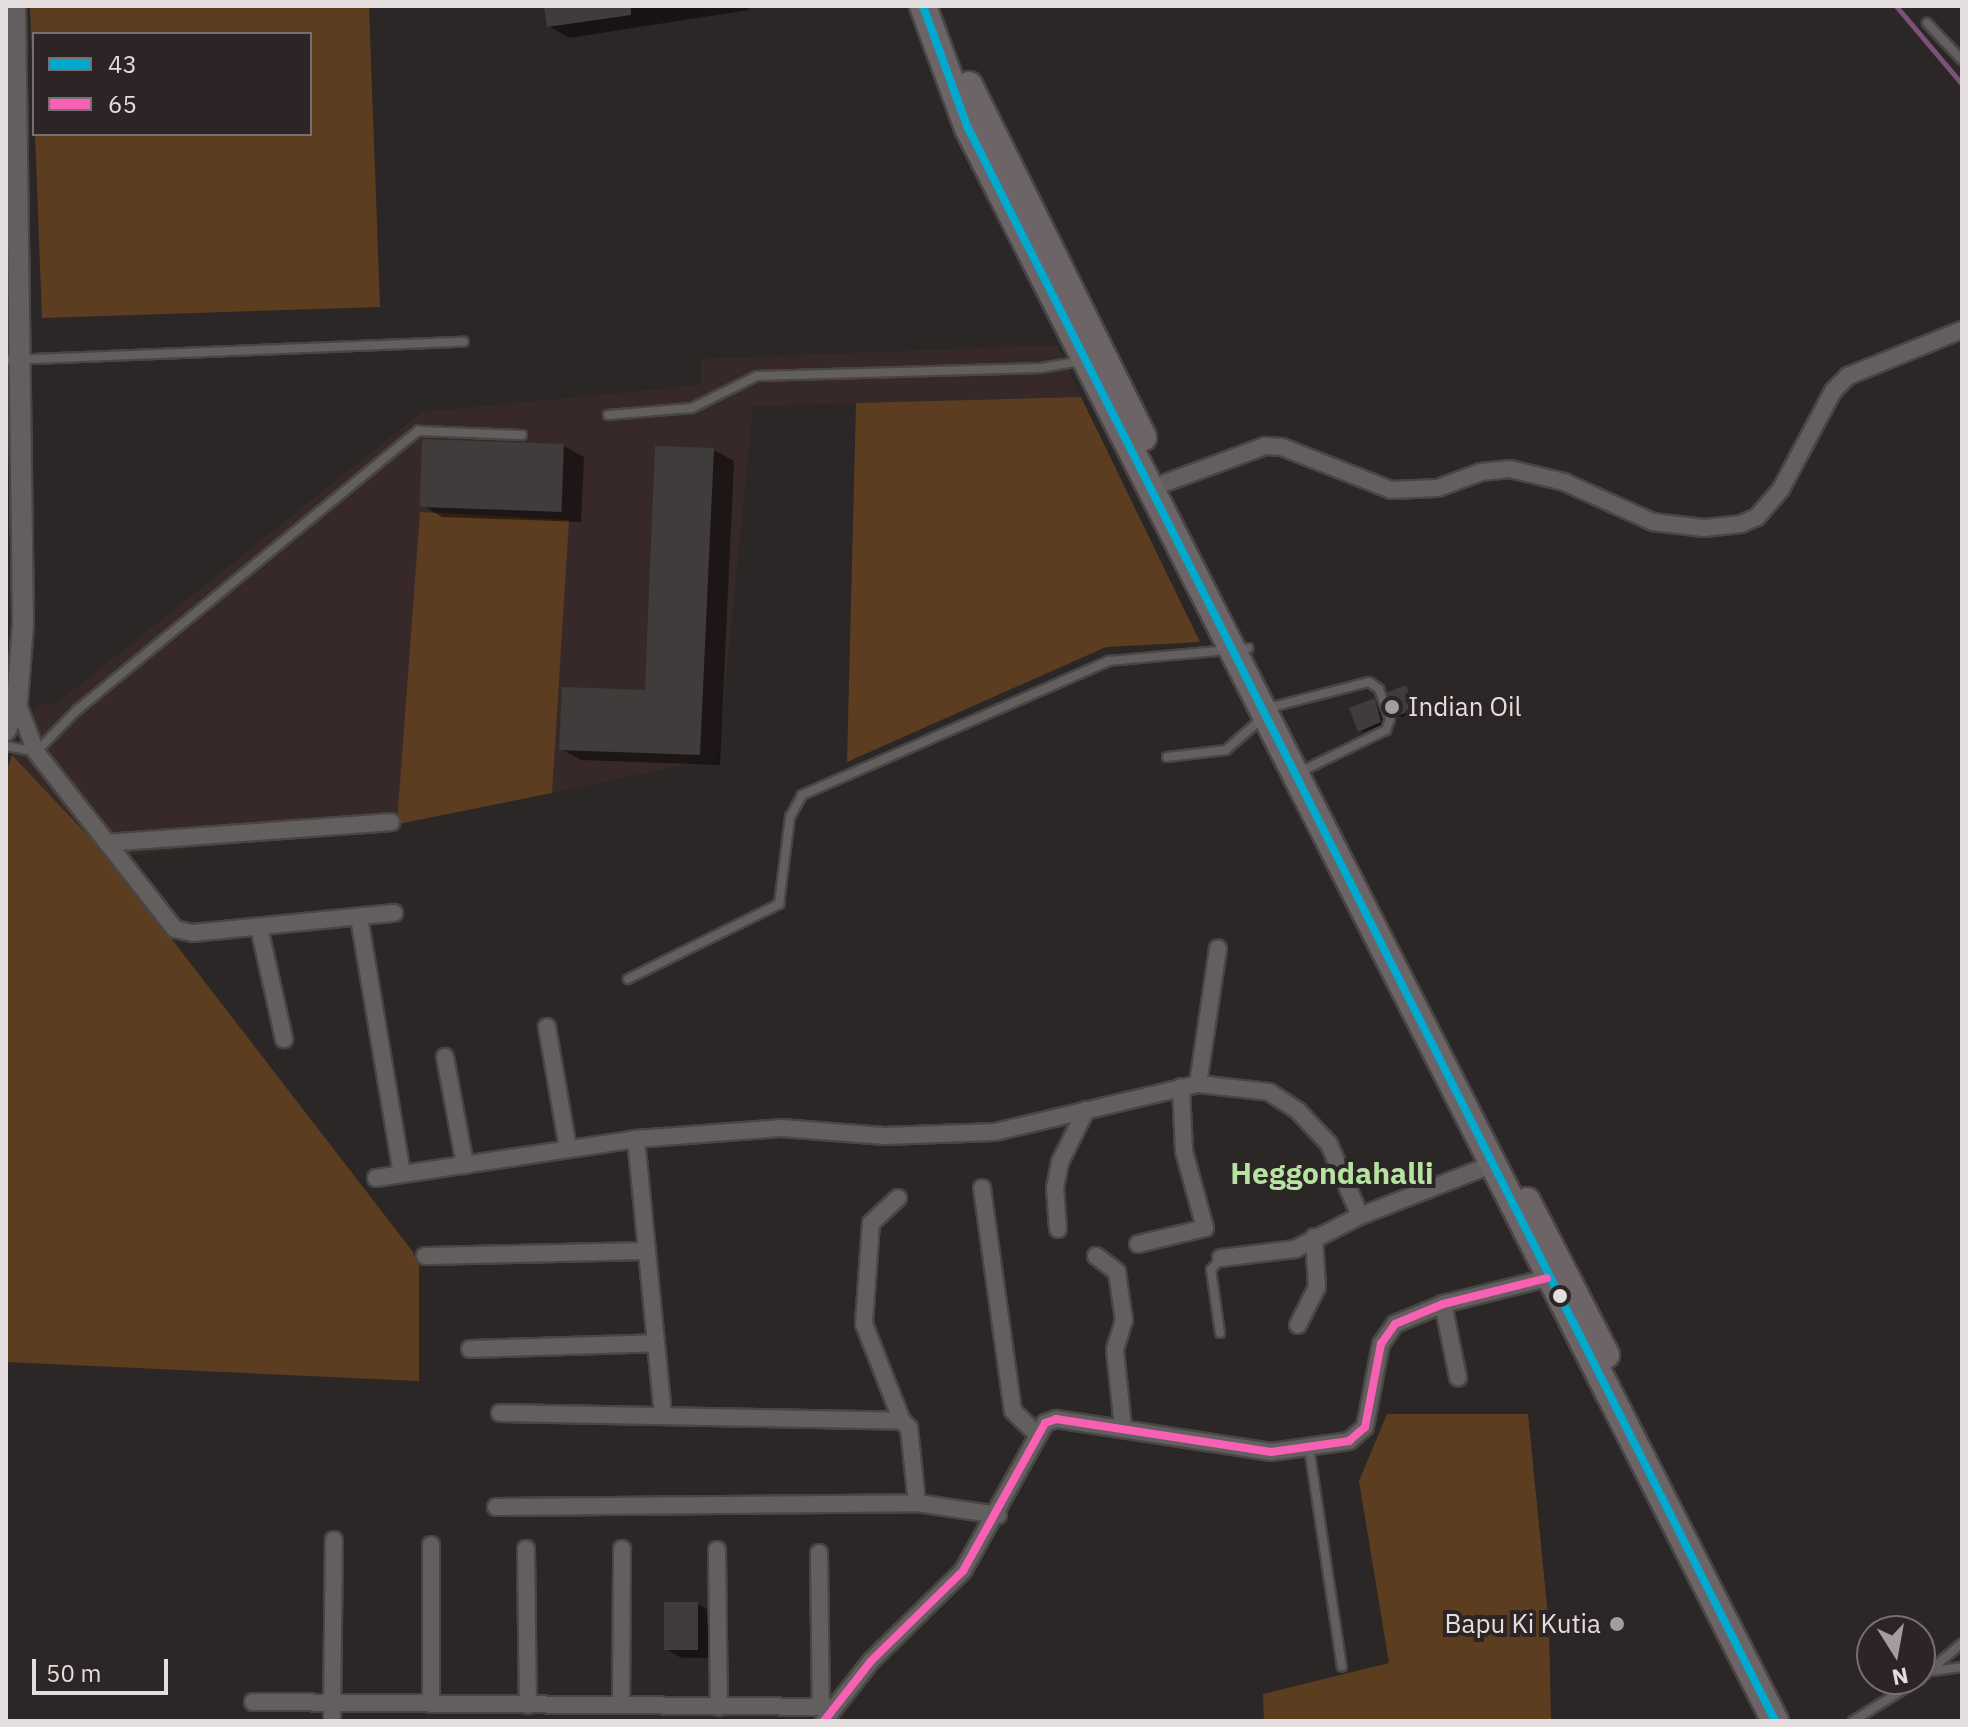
<!DOCTYPE html>
<style>
body{margin:0}
#map{position:relative;width:1968px;height:1727px;overflow:hidden;background:#2b2727;font-family:"IBM Plex Sans",sans-serif}
div>[style]{position:absolute}
.built>*{inset:0;background:#37292a}
.green>*{inset:0;background:#5c3d1f}
.shadow>*{inset:0;background:#0007}
.stream>*{height:5px;margin:-2.5px;padding:0 2.5px;transform-origin:2.5px;border-radius:2.5px;background:#7c5078}
.building>*{inset:0;background:#403c3c;transform-origin:0 0}
.roads{filter:drop-shadow(2px 0 #494545) drop-shadow(-2px 0 #494545) drop-shadow(0 2px #494545) drop-shadow(0 -2px #494545)}
.service>*{height:8px;margin:-4px;padding:0 4px;transform-origin:4px;border-radius:4px;background:#635f5f}
.minor>*{height:16px;margin:-8px;padding:0 8px;transform-origin:8px;border-radius:8px;background:#635f5f}
.tertiary>*{height:20px;margin:-10px;padding:0 10px;transform-origin:10px;border-radius:10px;background:#635f5f}
.primary>*{height:26px;margin:-13px;padding:0 13px;transform-origin:13px;border-radius:13px;background:#6c6466}
.bus-1>*{height:8px;margin:-4px;padding:0 4px;transform-origin:4px;border-radius:4px;background:#00a9ce}
.bus-2>*{height:8px;margin:-4px;padding:0 4px;transform-origin:4px;border-radius:4px;background:#f860b3}
.dots>*{width:22px;height:22px;translate:-50% -50%;box-sizing:border-box;border:4px solid #2d2525;border-radius:50%}
span{translate:-50% -50%;white-space:nowrap;text-align:center;line-height:1.15;-webkit-text-stroke:8px #2d2525;paint-order:stroke}
.poi-label{font-size:26px;color:#e3dddd}
.left{translate:0 -50%;text-align:left}
.right{translate:-100% -50%;text-align:right}
.quarter-label{font-size:30px;color:#b6e3a1;font-weight:700}
.frame{position:absolute;inset:0;border:8px solid #e3dddd;pointer-events:none}
.legend{position:absolute;left:32px;top:32px;width:280px;height:104px;box-sizing:border-box;background:#2d2525;border:2px solid #766f6f;margin:0;padding:10px 14px;list-style:none;font-size:24px;color:#e3dddd}
.legend li{display:flex;align-items:center;gap:16px;height:40px}
.legend b{width:40px;border:2px solid #766f6f}
.north{position:absolute;left:1856px;top:1615px;width:80px;height:80px;box-sizing:border-box;background:#2d2525;border:2px solid #766f6f;border-radius:50%;rotate:169deg;font-size:22px;font-weight:700;line-height:32px;text-align:center;color:#e3dddd}
.north::after{content:'';display:block;margin:auto;width:28px;height:36px;background:#a39d9d;clip-path:polygon(50% 0,100% 100%,50% 72%,0 100%)}
.scale{position:absolute;left:32px;top:1659px;width:136px;height:36px;box-sizing:border-box;border:4px solid #e3dddd;border-top:0;padding-left:10px;font-size:24px;line-height:28px;white-space:nowrap;color:#e3dddd;-webkit-text-stroke:6px #2d2525;paint-order:stroke}
</style>
<div id="map">
<div class="built">
<i style="clip-path:polygon(1057px 345px,1081px 397px,753px 406px,718px 758px,407px 823px,110px 858px,12px 755px,39px 704px,57px 703px,422px 412px,701px 385px,701px 359px)"></i>
</div>
<div class="green">
<i style="clip-path:polygon(30px 6px,369px 6px,380px 307px,42px 318px,35px 134px,310px 134px,310px 34px,34px 34px,34px 113px)"></i>
<i style="clip-path:polygon(1081px 397px,1200px 642px,1106px 647px,847px 762px,856px 403px)"></i>
<i style="clip-path:polygon(420px 512px,569px 520px,552px 793px,397px 824px)"></i>
<i style="clip-path:polygon(12px 755px,110px 859px,413px 1252px,419px 1266px,419px 1381px,6px 1362px,6px 773px)"></i>
<i style="clip-path:polygon(1387px 1414px,1528px 1414px,1549px 1626px,1551px 1721px,1264px 1721px,1263px 1694px,1389px 1663px,1359px 1481px)"></i>
</div>
<div class="shadow">
<i style="clip-path:polygon(546px 6px,748px 6px,749px 10px,569px 38px,549px 26px)"></i>
<i style="clip-path:polygon(564px 446px,584px 457px,581px 522px,442px 517px,422px 505px)"></i>
<i style="clip-path:polygon(714px 450px,734px 461px,720px 765px,581px 760px,561px 749px,647px 692px)"></i>
<i style="clip-path:polygon(1406px 688px,1418px 711px,1402px 717px,1398px 715px)"></i>
<i style="clip-path:polygon(1375px 700px,1384px 724px,1364px 732px,1360px 730px)"></i>
<i style="clip-path:polygon(697px 1604px,712px 1612px,712px 1658px,681px 1658px,666px 1649px)"></i>
</div>
<div class="stream">
<i style="left:1896px;top:6px;width:102px;rotate:49.8deg"></i>
</div>
<div class="building">
<i style="clip-path:polygon(544px 6px,631px 6px,631px 15px,547px 27px)"></i>
<i style="left:422px;top:439px;width:142px;height:68px;rotate:2deg"></i>
<i style="clip-path:polygon(655px 446px,714px 448px,700px 755px,559px 750px,562px 687px,645px 690px)"></i>
<i style="left:1406px;top:685px;width:26px;height:20px;rotate:69deg"></i>
<i style="clip-path:polygon(1375px 698px,1381px 722px,1358px 732px,1349px 708px)"></i>
<i style="left:664px;top:1602px;width:34px;height:48px"></i>
</div>
<div class="roads">
<div class="service">
<i style="left:1927px;top:23px;width:51px;rotate:46.6deg"></i>
<i style="left:6px;top:360px;width:458px;rotate:-2.3deg"></i>
<i style="left:608px;top:415px;width:84px;rotate:-4.8deg"></i>
<i style="left:692px;top:408px;width:72px;rotate:-26.2deg"></i>
<i style="left:757px;top:376px;width:283px;rotate:-1.6deg"></i>
<i style="left:1040px;top:368px;width:43px;rotate:-9.5deg"></i>
<i style="left:6px;top:746px;width:31px;rotate:11deg"></i>
<i style="left:36px;top:752px;width:59px;rotate:-45.7deg"></i>
<i style="left:77px;top:710px;width:441px;rotate:-39.3deg"></i>
<i style="left:418px;top:431px;width:104px;rotate:2.2deg"></i>
<i style="left:1167px;top:757px;width:59px;rotate:-6.8deg"></i>
<i style="left:1226px;top:750px;width:67px;rotate:-41.3deg"></i>
<i style="left:1276px;top:706px;width:96px;rotate:-14.5deg"></i>
<i style="left:1369px;top:682px;width:12px;rotate:35deg"></i>
<i style="left:1379px;top:689px;width:32px;rotate:70deg"></i>
<i style="left:1390px;top:719px;width:12px;rotate:110deg"></i>
<i style="left:1386px;top:730px;width:87px;rotate:154deg"></i>
<i style="left:628px;top:979px;width:169px;rotate:-26.4deg"></i>
<i style="left:779px;top:904px;width:88px;rotate:-82.8deg"></i>
<i style="left:790px;top:817px;width:25px;rotate:-61deg"></i>
<i style="left:802px;top:795px;width:335px;rotate:-23.6deg"></i>
<i style="left:1109px;top:661px;width:140px;rotate:-5.3deg"></i>
<i style="left:1220px;top:1333px;width:64px;rotate:-98.1deg"></i>
<i style="left:1211px;top:1270px;width:16px;rotate:-50deg"></i>
<i style="left:1309px;top:1447px;width:222px;rotate:81.5deg"></i>
<i style="left:1933px;top:1671px;width:29px;rotate:-8deg"></i>
<i style="left:1920px;top:1679px;width:55px;rotate:-40.6deg"></i>
<i style="left:1853px;top:1721px;width:79px;rotate:-32.1deg"></i>
</div>
<div class="minor">
<i style="left:1165px;top:483px;width:107px;rotate:-20.3deg"></i>
<i style="left:1265px;top:446px;width:17px;rotate:3deg"></i>
<i style="left:1282px;top:447px;width:117px;rotate:21.5deg"></i>
<i style="left:1391px;top:490px;width:47px;rotate:-2.4deg"></i>
<i style="left:1438px;top:488px;width:46px;rotate:-20.4deg"></i>
<i style="left:1481px;top:472px;width:29px;rotate:-6deg"></i>
<i style="left:1510px;top:469px;width:56px;rotate:13.5deg"></i>
<i style="left:1564px;top:482px;width:98px;rotate:24.2deg"></i>
<i style="left:1653px;top:522px;width:51px;rotate:6.7deg"></i>
<i style="left:1704px;top:528px;width:37px;rotate:-6deg"></i>
<i style="left:1741px;top:524px;width:17px;rotate:-24deg"></i>
<i style="left:1757px;top:517px;width:37px;rotate:-49deg"></i>
<i style="left:1781px;top:489px;width:111px;rotate:-62deg"></i>
<i style="left:1833px;top:391px;width:21px;rotate:-45deg"></i>
<i style="left:1848px;top:376px;width:123px;rotate:-22deg"></i>
<i style="left:17px;top:702px;width:53px;rotate:69.2deg"></i>
<i style="left:36px;top:752px;width:225px;rotate:51.9deg"></i>
<i style="left:175px;top:929px;width:18px;rotate:13deg"></i>
<i style="left:193px;top:933px;width:202px;rotate:-5.7deg"></i>
<i style="left:107px;top:843px;width:285px;rotate:-4.2deg"></i>
<i style="left:359px;top:917px;width:260px;rotate:80.5deg"></i>
<i style="left:259px;top:927px;width:115px;rotate:77.4deg"></i>
<i style="left:547px;top:1027px;width:124px;rotate:80.2deg"></i>
<i style="left:445px;top:1057px;width:110px;rotate:79.5deg"></i>
<i style="left:1198px;top:1084px;width:137px;rotate:-81.6deg"></i>
<i style="left:636px;top:1139px;width:277px;rotate:84.4deg"></i>
<i style="left:376px;top:1178px;width:263px;rotate:-8.5deg"></i>
<i style="left:636px;top:1139px;width:145px;rotate:-4.3deg"></i>
<i style="left:781px;top:1128px;width:103px;rotate:4.4deg"></i>
<i style="left:884px;top:1136px;width:111px;rotate:-2.1deg"></i>
<i style="left:995px;top:1132px;width:209px;rotate:-13.3deg"></i>
<i style="left:1198px;top:1084px;width:71px;rotate:6.4deg"></i>
<i style="left:1269px;top:1092px;width:35px;rotate:33deg"></i>
<i style="left:1298px;top:1111px;width:45px;rotate:46.8deg"></i>
<i style="left:1329px;top:1144px;width:78px;rotate:66.7deg"></i>
<i style="left:1360px;top:1216px;width:141px;rotate:-21.3deg"></i>
<i style="left:982px;top:1188px;width:225px;rotate:82.1deg"></i>
<i style="left:1013px;top:1411px;width:32px;rotate:44deg"></i>
<i style="left:898px;top:1198px;width:37px;rotate:137deg"></i>
<i style="left:871px;top:1223px;width:101px;rotate:94deg"></i>
<i style="left:864px;top:1324px;width:104px;rotate:68.6deg"></i>
<i style="left:1058px;top:1229px;width:41px;rotate:-94.2deg"></i>
<i style="left:1055px;top:1188px;width:26px;rotate:-79deg"></i>
<i style="left:1060px;top:1162px;width:58px;rotate:-63.4deg"></i>
<i style="left:1138px;top:1244px;width:69px;rotate:-13.4deg"></i>
<i style="left:1205px;top:1228px;width:80px;rotate:-105.3deg"></i>
<i style="left:1184px;top:1151px;width:64px;rotate:-92.7deg"></i>
<i style="left:425px;top:1256px;width:222px;rotate:-1.3deg"></i>
<i style="left:1096px;top:1256px;width:26px;rotate:37deg"></i>
<i style="left:1117px;top:1272px;width:49px;rotate:81.7deg"></i>
<i style="left:1124px;top:1320px;width:31px;rotate:107deg"></i>
<i style="left:1115px;top:1350px;width:78px;rotate:84.1deg"></i>
<i style="left:1221px;top:1258px;width:75px;rotate:-6.9deg"></i>
<i style="left:1295px;top:1249px;width:73px;rotate:-26.9deg"></i>
<i style="left:1443px;top:1304px;width:75px;rotate:78.4deg"></i>
<i style="left:1298px;top:1325px;width:42px;rotate:-63.4deg"></i>
<i style="left:1317px;top:1287px;width:50px;rotate:-93.4deg"></i>
<i style="left:470px;top:1349px;width:186px;rotate:-1.8deg"></i>
<i style="left:500px;top:1413px;width:402px;rotate:1.1deg"></i>
<i style="left:902px;top:1421px;width:10px;rotate:45deg"></i>
<i style="left:909px;top:1428px;width:75px;rotate:83.9deg"></i>
<i style="left:496px;top:1507px;width:421px;rotate:-0.5deg"></i>
<i style="left:917px;top:1503px;width:82px;rotate:8.4deg"></i>
<i style="left:431px;top:1545px;width:159px;rotate:90deg"></i>
<i style="left:526px;top:1549px;width:156px;rotate:89.3deg"></i>
<i style="left:717px;top:1550px;width:157px;rotate:89.3deg"></i>
<i style="left:819px;top:1553px;width:154px;rotate:89.3deg"></i>
<i style="left:253px;top:1702px;width:580px;rotate:0.49deg"></i>
<i style="left:621px;top:1705px;width:156px;rotate:-89.6deg"></i>
<i style="left:332px;top:1721px;width:181px;rotate:-89.4deg"></i>
<i style="left:824px;top:1721px;width:76px;rotate:-51.9deg"></i>
<i style="left:871px;top:1661px;width:129px;rotate:-44.4deg"></i>
<i style="left:963px;top:1571px;width:169px;rotate:-61deg"></i>
<i style="left:1045px;top:1423px;width:12px;rotate:-20deg"></i>
<i style="left:1056px;top:1419px;width:218px;rotate:8.7deg"></i>
<i style="left:1271px;top:1452px;width:79px;rotate:-8deg"></i>
<i style="left:1349px;top:1441px;width:21px;rotate:-41deg"></i>
<i style="left:1365px;top:1427px;width:85px;rotate:-79.1deg"></i>
<i style="left:1381px;top:1344px;width:24px;rotate:-55deg"></i>
<i style="left:1395px;top:1324px;width:52px;rotate:-22.6deg"></i>
<i style="left:1443px;top:1304px;width:107px;rotate:-14deg"></i>
</div>
<div class="tertiary">
<i style="left:6px;top:730px;width:30px;rotate:-69deg"></i>
<i style="left:17px;top:702px;width:78px;rotate:-85.6deg"></i>
<i style="left:23px;top:624px;width:618px;rotate:-90.74deg"></i>
</div>
<div class="primary">
<i style="left:923px;top:6px;width:130px;rotate:69.8deg"></i>
<i style="left:968px;top:128px;width:1786px;rotate:63.13deg"></i>
<i style="left:969px;top:85px;width:393px;rotate:63.7deg"></i>
<i style="left:1527px;top:1201px;width:173px;rotate:62.8deg"></i>
</div>
</div>
<div class="bus-1">
<i style="left:923px;top:6px;width:130px;rotate:69.8deg"></i>
<i style="left:968px;top:128px;width:1786px;rotate:63.13deg"></i>
</div>
<div class="bus-2">
<i style="left:824px;top:1721px;width:76px;rotate:-51.9deg"></i>
<i style="left:871px;top:1661px;width:129px;rotate:-44.4deg"></i>
<i style="left:963px;top:1571px;width:169px;rotate:-61deg"></i>
<i style="left:1045px;top:1423px;width:12px;rotate:-20deg"></i>
<i style="left:1056px;top:1419px;width:218px;rotate:8.7deg"></i>
<i style="left:1271px;top:1452px;width:79px;rotate:-8deg"></i>
<i style="left:1349px;top:1441px;width:21px;rotate:-41deg"></i>
<i style="left:1365px;top:1427px;width:85px;rotate:-79.1deg"></i>
<i style="left:1381px;top:1344px;width:24px;rotate:-55deg"></i>
<i style="left:1395px;top:1324px;width:52px;rotate:-22.6deg"></i>
<i style="left:1443px;top:1304px;width:107px;rotate:-14deg"></i>
</div>
<div class="dots">
<i style="left:1392px;top:707px;background:#a39d9d"></i>
<i style="left:1560px;top:1296px;background:#e3dddd"></i>
<i style="left:1617px;top:1624px;background:#a39d9d"></i>
</div>
<div class="poi-label">
<span class="left" style="left:1408px;top:707px">Indian Oil</span>
<span class="right" style="left:1601px;top:1624px">Bapu Ki Kutia</span>
</div>
<div class="quarter-label">
<span style="left:1332px;top:1173px">Heggondahalli</span>
</div>
<div class="frame"></div>
<ul class="legend">
<li><b style="height:10px;background:#00a9ce"></b>43</li>
<li><b style="height:10px;background:#f860b3"></b>65</li>
</ul>
<div class="north">N</div>
<div class="scale">50 m</div>
</div>
